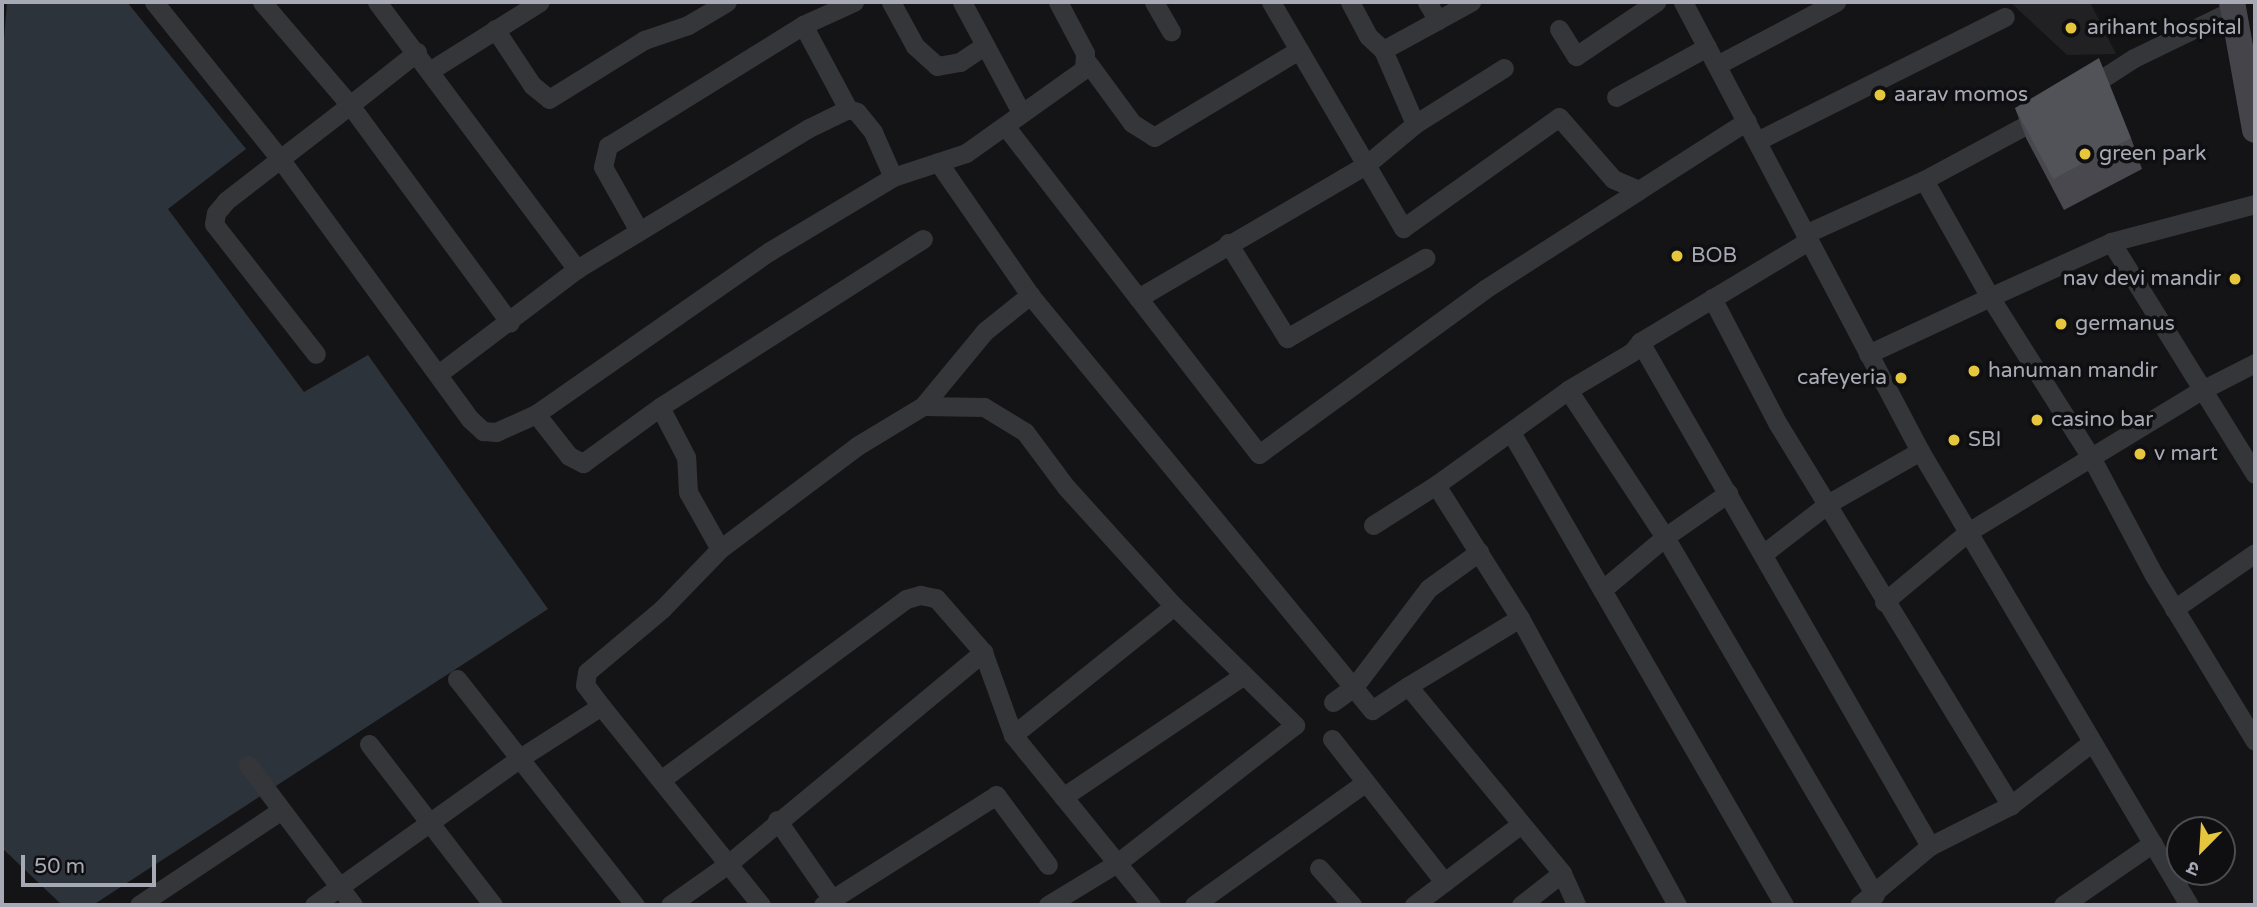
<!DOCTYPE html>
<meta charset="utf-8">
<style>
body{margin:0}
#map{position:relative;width:2257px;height:907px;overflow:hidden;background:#141416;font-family:"Varela Round","Noto Sans Devanagari",sans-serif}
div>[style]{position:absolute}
.built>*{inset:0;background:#212023}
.water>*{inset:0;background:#2d333b}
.street>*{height:19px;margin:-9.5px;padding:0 9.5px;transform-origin:9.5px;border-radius:9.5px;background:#35363a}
.secondary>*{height:26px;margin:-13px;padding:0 13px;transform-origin:13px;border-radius:13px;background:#44444a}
.wall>*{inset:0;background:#48484e}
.building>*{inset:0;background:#525359}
.dots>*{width:19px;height:19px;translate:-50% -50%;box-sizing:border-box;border:4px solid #0f0f11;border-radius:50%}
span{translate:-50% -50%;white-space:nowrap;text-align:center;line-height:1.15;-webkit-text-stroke:7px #0f0f11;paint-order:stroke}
.poi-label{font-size:21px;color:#a7a9b5}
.left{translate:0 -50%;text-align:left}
.right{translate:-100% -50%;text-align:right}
.frame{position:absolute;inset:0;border:4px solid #a7a9b5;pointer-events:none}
.north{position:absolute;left:2166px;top:816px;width:70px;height:70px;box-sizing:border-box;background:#0f0f11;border:2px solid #4c4d53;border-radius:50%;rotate:204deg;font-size:19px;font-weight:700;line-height:28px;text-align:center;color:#a7a9b5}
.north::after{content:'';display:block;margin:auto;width:24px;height:32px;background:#e5c63d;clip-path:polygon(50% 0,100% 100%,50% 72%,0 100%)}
.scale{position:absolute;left:21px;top:855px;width:135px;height:32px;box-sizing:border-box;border:4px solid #a7a9b5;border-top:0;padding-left:9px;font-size:21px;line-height:24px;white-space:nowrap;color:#a7a9b5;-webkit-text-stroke:5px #0f0f11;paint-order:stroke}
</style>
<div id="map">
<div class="built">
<i style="clip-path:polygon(2010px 2px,2090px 2px,2116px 54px,2067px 55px)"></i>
</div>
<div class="water">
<i style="clip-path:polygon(7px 2px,127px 2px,246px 149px,168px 209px,304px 392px,368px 355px,548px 609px,93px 905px,62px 905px,2px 848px,2px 64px)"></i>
</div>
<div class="street">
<i style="left:154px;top:2px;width:203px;rotate:51.2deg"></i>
<i style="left:281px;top:160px;width:321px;rotate:53.9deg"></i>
<i style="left:470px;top:419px;width:18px;rotate:43deg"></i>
<i style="left:483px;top:431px;width:13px;rotate:4deg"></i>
<i style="left:496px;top:432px;width:44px;rotate:-24.2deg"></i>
<i style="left:536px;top:414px;width:285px;rotate:-34.9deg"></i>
<i style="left:770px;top:251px;width:144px;rotate:-31deg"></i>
<i style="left:893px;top:177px;width:77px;rotate:-18.2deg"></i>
<i style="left:966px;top:153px;width:145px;rotate:-35.4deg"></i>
<i style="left:1084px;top:69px;width:16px;rotate:-86deg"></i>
<i style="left:1085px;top:53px;width:58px;rotate:-117.9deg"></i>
<i style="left:262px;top:2px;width:135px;rotate:49.5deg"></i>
<i style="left:350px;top:105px;width:157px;rotate:142.3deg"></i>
<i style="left:226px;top:201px;width:16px;rotate:130deg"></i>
<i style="left:216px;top:213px;width:11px;rotate:100deg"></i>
<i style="left:214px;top:224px;width:165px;rotate:51.9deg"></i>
<i style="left:377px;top:2px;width:334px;rotate:53.2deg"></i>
<i style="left:577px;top:269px;width:174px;rotate:142.9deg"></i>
<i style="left:891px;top:2px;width:50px;rotate:61.4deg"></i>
<i style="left:915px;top:46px;width:30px;rotate:42deg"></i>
<i style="left:937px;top:66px;width:23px;rotate:-10deg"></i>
<i style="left:960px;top:62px;width:30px;rotate:-34deg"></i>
<i style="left:962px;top:2px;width:125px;rotate:61.8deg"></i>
<i style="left:1154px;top:2px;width:34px;rotate:60deg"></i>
<i style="left:1271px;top:2px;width:262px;rotate:59.7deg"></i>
<i style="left:1403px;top:228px;width:191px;rotate:-35.4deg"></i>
<i style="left:1559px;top:117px;width:82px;rotate:48.9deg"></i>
<i style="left:1613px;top:179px;width:28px;rotate:23deg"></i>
<i style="left:1639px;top:190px;width:128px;rotate:-32.6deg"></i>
<i style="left:1350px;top:2px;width:38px;rotate:62deg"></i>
<i style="left:1368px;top:36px;width:21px;rotate:43deg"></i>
<i style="left:1383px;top:50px;width:81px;rotate:66.6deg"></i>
<i style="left:1427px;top:2px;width:21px;rotate:59deg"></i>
<i style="left:1438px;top:20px;width:38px;rotate:-29deg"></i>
<i style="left:1683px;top:2px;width:508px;rotate:62.17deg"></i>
<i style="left:1920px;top:451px;width:528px;rotate:59.35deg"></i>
<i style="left:803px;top:25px;width:95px;rotate:61.8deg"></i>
<i style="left:495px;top:29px;width:67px;rotate:56.5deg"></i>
<i style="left:532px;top:85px;width:22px;rotate:39deg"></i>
<i style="left:549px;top:99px;width:112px;rotate:-31.8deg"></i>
<i style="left:644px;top:40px;width:46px;rotate:-18.8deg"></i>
<i style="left:688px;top:25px;width:45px;rotate:-30.5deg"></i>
<i style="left:1559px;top:29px;width:32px;rotate:58deg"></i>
<i style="left:1576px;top:56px;width:97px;rotate:-34deg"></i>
<i style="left:1383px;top:50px;width:63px;rotate:-28.6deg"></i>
<i style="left:417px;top:52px;width:85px;rotate:141.7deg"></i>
<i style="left:350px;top:105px;width:270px;rotate:53.7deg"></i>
<i style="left:1088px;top:63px;width:74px;rotate:53.7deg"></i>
<i style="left:1132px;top:123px;width:26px;rotate:32deg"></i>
<i style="left:1154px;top:137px;width:169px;rotate:-31deg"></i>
<i style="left:1717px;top:65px;width:135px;rotate:-27.9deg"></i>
<i style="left:431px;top:70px;width:128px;rotate:-32deg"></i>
<i style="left:2086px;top:89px;width:57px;rotate:-32.9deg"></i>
<i style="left:2134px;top:58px;width:110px;rotate:-25.9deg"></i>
<i style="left:1616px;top:97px;width:104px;rotate:-28.8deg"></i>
<i style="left:1006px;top:127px;width:413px;rotate:52.3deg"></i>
<i style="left:1259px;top:454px;width:280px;rotate:-36.1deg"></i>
<i style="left:1485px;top:289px;width:183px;rotate:-32.7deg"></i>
<i style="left:1757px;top:141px;width:277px;rotate:-26.6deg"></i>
<i style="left:938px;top:162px;width:162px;rotate:55.3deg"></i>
<i style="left:1030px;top:295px;width:538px;rotate:50.51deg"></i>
<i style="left:1372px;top:710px;width:43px;rotate:-33.7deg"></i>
<i style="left:1408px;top:686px;width:242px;rotate:50.5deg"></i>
<i style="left:1562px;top:873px;width:35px;rotate:66deg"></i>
<i style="left:1924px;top:180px;width:135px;rotate:-28.3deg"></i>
<i style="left:638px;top:229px;width:71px;rotate:-119.4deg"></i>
<i style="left:603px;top:167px;width:22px;rotate:-77deg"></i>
<i style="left:608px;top:146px;width:229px;rotate:-31.8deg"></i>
<i style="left:803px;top:25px;width:56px;rotate:-24.3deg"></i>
<i style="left:1805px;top:234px;width:131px;rotate:-24.4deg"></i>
<i style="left:1924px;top:180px;width:134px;rotate:60.6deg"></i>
<i style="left:1990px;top:297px;width:133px;rotate:-24.4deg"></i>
<i style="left:2111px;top:242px;width:149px;rotate:-14.8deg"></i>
<i style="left:2111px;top:242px;width:273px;rotate:58.2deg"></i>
<i style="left:1228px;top:243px;width:112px;rotate:58.2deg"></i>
<i style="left:1287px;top:338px;width:160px;rotate:-30.1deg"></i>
<i style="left:577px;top:269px;width:271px;rotate:-31.3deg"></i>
<i style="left:809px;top:128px;width:43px;rotate:-26deg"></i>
<i style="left:848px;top:109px;width:9px;rotate:18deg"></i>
<i style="left:857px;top:112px;width:26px;rotate:51deg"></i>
<i style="left:873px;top:132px;width:49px;rotate:66deg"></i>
<i style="left:1138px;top:298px;width:264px;rotate:-30.3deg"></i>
<i style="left:1366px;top:165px;width:64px;rotate:-39.9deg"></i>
<i style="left:1415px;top:124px;width:105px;rotate:-32.2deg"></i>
<i style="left:1712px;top:298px;width:142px;rotate:62.4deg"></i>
<i style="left:1778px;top:424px;width:447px;rotate:58.6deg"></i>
<i style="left:1640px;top:342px;width:581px;rotate:60.08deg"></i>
<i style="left:1930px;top:846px;width:92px;rotate:140.3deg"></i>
<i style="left:1868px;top:354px;width:135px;rotate:-25deg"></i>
<i style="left:1990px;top:297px;width:191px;rotate:57.8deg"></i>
<i style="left:2092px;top:459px;width:132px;rotate:61.9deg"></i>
<i style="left:2154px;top:575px;width:194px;rotate:58.7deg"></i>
<i style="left:1568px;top:390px;width:176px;rotate:56.6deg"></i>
<i style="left:1665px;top:537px;width:77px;rotate:-34.9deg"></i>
<i style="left:923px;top:406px;width:61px;rotate:0.9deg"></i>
<i style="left:984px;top:407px;width:48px;rotate:31.4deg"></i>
<i style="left:1025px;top:432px;width:69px;rotate:53.3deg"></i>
<i style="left:1066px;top:487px;width:161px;rotate:47.8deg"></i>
<i style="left:1174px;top:606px;width:170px;rotate:44.5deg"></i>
<i style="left:1295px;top:725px;width:225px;rotate:142.2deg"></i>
<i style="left:1117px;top:863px;width:81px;rotate:148.7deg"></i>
<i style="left:536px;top:414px;width:53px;rotate:51.8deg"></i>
<i style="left:569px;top:456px;width:16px;rotate:27deg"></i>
<i style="left:583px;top:463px;width:95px;rotate:-36deg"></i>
<i style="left:1512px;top:434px;width:544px;rotate:59.99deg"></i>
<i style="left:1373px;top:525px;width:75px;rotate:-32.4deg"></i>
<i style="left:720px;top:549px;width:65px;rotate:-119.3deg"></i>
<i style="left:688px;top:492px;width:35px;rotate:-93deg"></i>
<i style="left:686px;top:457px;width:56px;rotate:-117.5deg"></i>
<i style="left:660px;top:407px;width:312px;rotate:-32.6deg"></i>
<i style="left:1763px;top:554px;width:83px;rotate:-37.7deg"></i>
<i style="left:1829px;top:503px;width:105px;rotate:-29.7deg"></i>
<i style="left:1602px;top:590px;width:82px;rotate:-40.1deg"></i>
<i style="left:1665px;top:537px;width:415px;rotate:59.6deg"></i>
<i style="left:1884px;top:602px;width:109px;rotate:-39.8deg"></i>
<i style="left:1968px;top:532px;width:271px;rotate:-31.3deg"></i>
<i style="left:2200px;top:391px;width:62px;rotate:-27deg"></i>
<i style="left:2174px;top:609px;width:98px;rotate:-34.7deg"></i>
<i style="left:457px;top:679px;width:288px;rotate:51.8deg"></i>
<i style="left:1408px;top:686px;width:131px;rotate:-31.3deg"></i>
<i style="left:1333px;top:702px;width:26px;rotate:-36deg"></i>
<i style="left:1354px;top:687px;width:124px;rotate:-52.9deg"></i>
<i style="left:1429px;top:588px;width:62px;rotate:-35.8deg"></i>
<i style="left:1013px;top:735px;width:206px;rotate:-38.7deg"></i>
<i style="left:1332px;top:739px;width:182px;rotate:51.9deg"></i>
<i style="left:369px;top:744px;width:203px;rotate:52.4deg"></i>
<i style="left:248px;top:765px;width:175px;rotate:53.1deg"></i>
<i style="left:662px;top:779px;width:303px;rotate:-36.4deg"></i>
<i style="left:906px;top:599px;width:15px;rotate:-16deg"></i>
<i style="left:920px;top:595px;width:16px;rotate:11deg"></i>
<i style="left:936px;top:598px;width:72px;rotate:49deg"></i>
<i style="left:983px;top:652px;width:88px;rotate:70.1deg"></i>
<i style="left:1013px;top:735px;width:219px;rotate:50.9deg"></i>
<i style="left:1063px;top:797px;width:218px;rotate:-34deg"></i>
<i style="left:777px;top:820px;width:96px;rotate:55.2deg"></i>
<i style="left:1930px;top:846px;width:91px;rotate:-26.8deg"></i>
<i style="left:2011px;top:805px;width:101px;rotate:-37.8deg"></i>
<i style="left:1319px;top:868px;width:50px;rotate:48.3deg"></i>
<i style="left:139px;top:905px;width:169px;rotate:-33.7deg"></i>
<i style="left:314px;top:905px;width:253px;rotate:-35.5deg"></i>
<i style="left:520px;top:758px;width:96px;rotate:-32.7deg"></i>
<i style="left:670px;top:905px;width:71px;rotate:-35.3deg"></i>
<i style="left:728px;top:864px;width:332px;rotate:-39.7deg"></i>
<i style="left:761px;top:905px;width:255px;rotate:-128.8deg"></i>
<i style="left:601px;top:706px;width:26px;rotate:-127deg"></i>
<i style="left:585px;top:685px;width:13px;rotate:-81deg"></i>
<i style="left:587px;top:672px;width:98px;rotate:-40deg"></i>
<i style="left:662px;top:609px;width:83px;rotate:-46deg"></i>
<i style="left:720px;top:549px;width:171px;rotate:-36.9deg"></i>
<i style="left:857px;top:446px;width:77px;rotate:-31.2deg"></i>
<i style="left:923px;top:406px;width:97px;rotate:-50.4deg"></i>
<i style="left:985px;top:331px;width:58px;rotate:-38.7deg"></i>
<i style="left:823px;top:905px;width:205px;rotate:-32.4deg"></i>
<i style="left:996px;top:795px;width:87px;rotate:53.4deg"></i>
<i style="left:1194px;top:905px;width:211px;rotate:-35.6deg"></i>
<i style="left:1414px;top:905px;width:134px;rotate:-37.1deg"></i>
<i style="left:1521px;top:905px;width:52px;rotate:-38deg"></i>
<i style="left:1677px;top:905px;width:327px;rotate:-118.7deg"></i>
<i style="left:1520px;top:618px;width:157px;rotate:-122.3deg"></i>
<i style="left:1436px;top:485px;width:163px;rotate:-35.7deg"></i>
<i style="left:1568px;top:390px;width:74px;rotate:-30.7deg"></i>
<i style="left:1632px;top:352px;width:13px;rotate:-51deg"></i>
<i style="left:1640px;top:342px;width:196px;rotate:-31deg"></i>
<i style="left:2063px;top:905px;width:109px;rotate:-34.6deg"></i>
</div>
<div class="secondary">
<i style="left:2232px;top:2px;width:130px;rotate:79.8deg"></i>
</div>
<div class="wall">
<i style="clip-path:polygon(2015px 108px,2131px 138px,2142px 169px,2064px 210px,2026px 138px)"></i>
</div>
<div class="building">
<i style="clip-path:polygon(2099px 58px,2131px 138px,2053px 179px,2015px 108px)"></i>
</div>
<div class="dots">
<i style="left:2071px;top:28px;background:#e5c63d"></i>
<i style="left:1880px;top:95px;background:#e5c63d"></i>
<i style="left:2085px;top:154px;background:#e5c63d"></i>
<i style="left:1677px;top:256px;background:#e5c63d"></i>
<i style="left:2235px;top:279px;background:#e5c63d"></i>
<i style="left:2061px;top:324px;background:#e5c63d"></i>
<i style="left:1974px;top:371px;background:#e5c63d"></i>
<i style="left:1901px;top:378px;background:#e5c63d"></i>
<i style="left:2037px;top:420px;background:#e5c63d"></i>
<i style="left:1954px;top:440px;background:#e5c63d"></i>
<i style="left:2140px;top:454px;background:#e5c63d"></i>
</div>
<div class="poi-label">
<span class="left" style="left:2087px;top:28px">arihant hospital</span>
<span class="left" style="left:1894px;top:95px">aarav momos</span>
<span class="left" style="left:2099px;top:154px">green park</span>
<span class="left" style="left:1691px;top:256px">BOB</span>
<span class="right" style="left:2221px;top:279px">nav devi mandir</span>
<span class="left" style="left:2075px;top:324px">germanus</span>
<span class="left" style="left:1988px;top:371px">hanuman mandir</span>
<span class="right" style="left:1887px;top:378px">cafeyeria</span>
<span class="left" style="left:2051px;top:420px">casino bar</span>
<span class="left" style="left:1968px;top:440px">SBI</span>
<span class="left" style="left:2154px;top:454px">v mart</span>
</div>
<div class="frame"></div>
<div class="north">उ</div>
<div class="scale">50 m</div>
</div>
